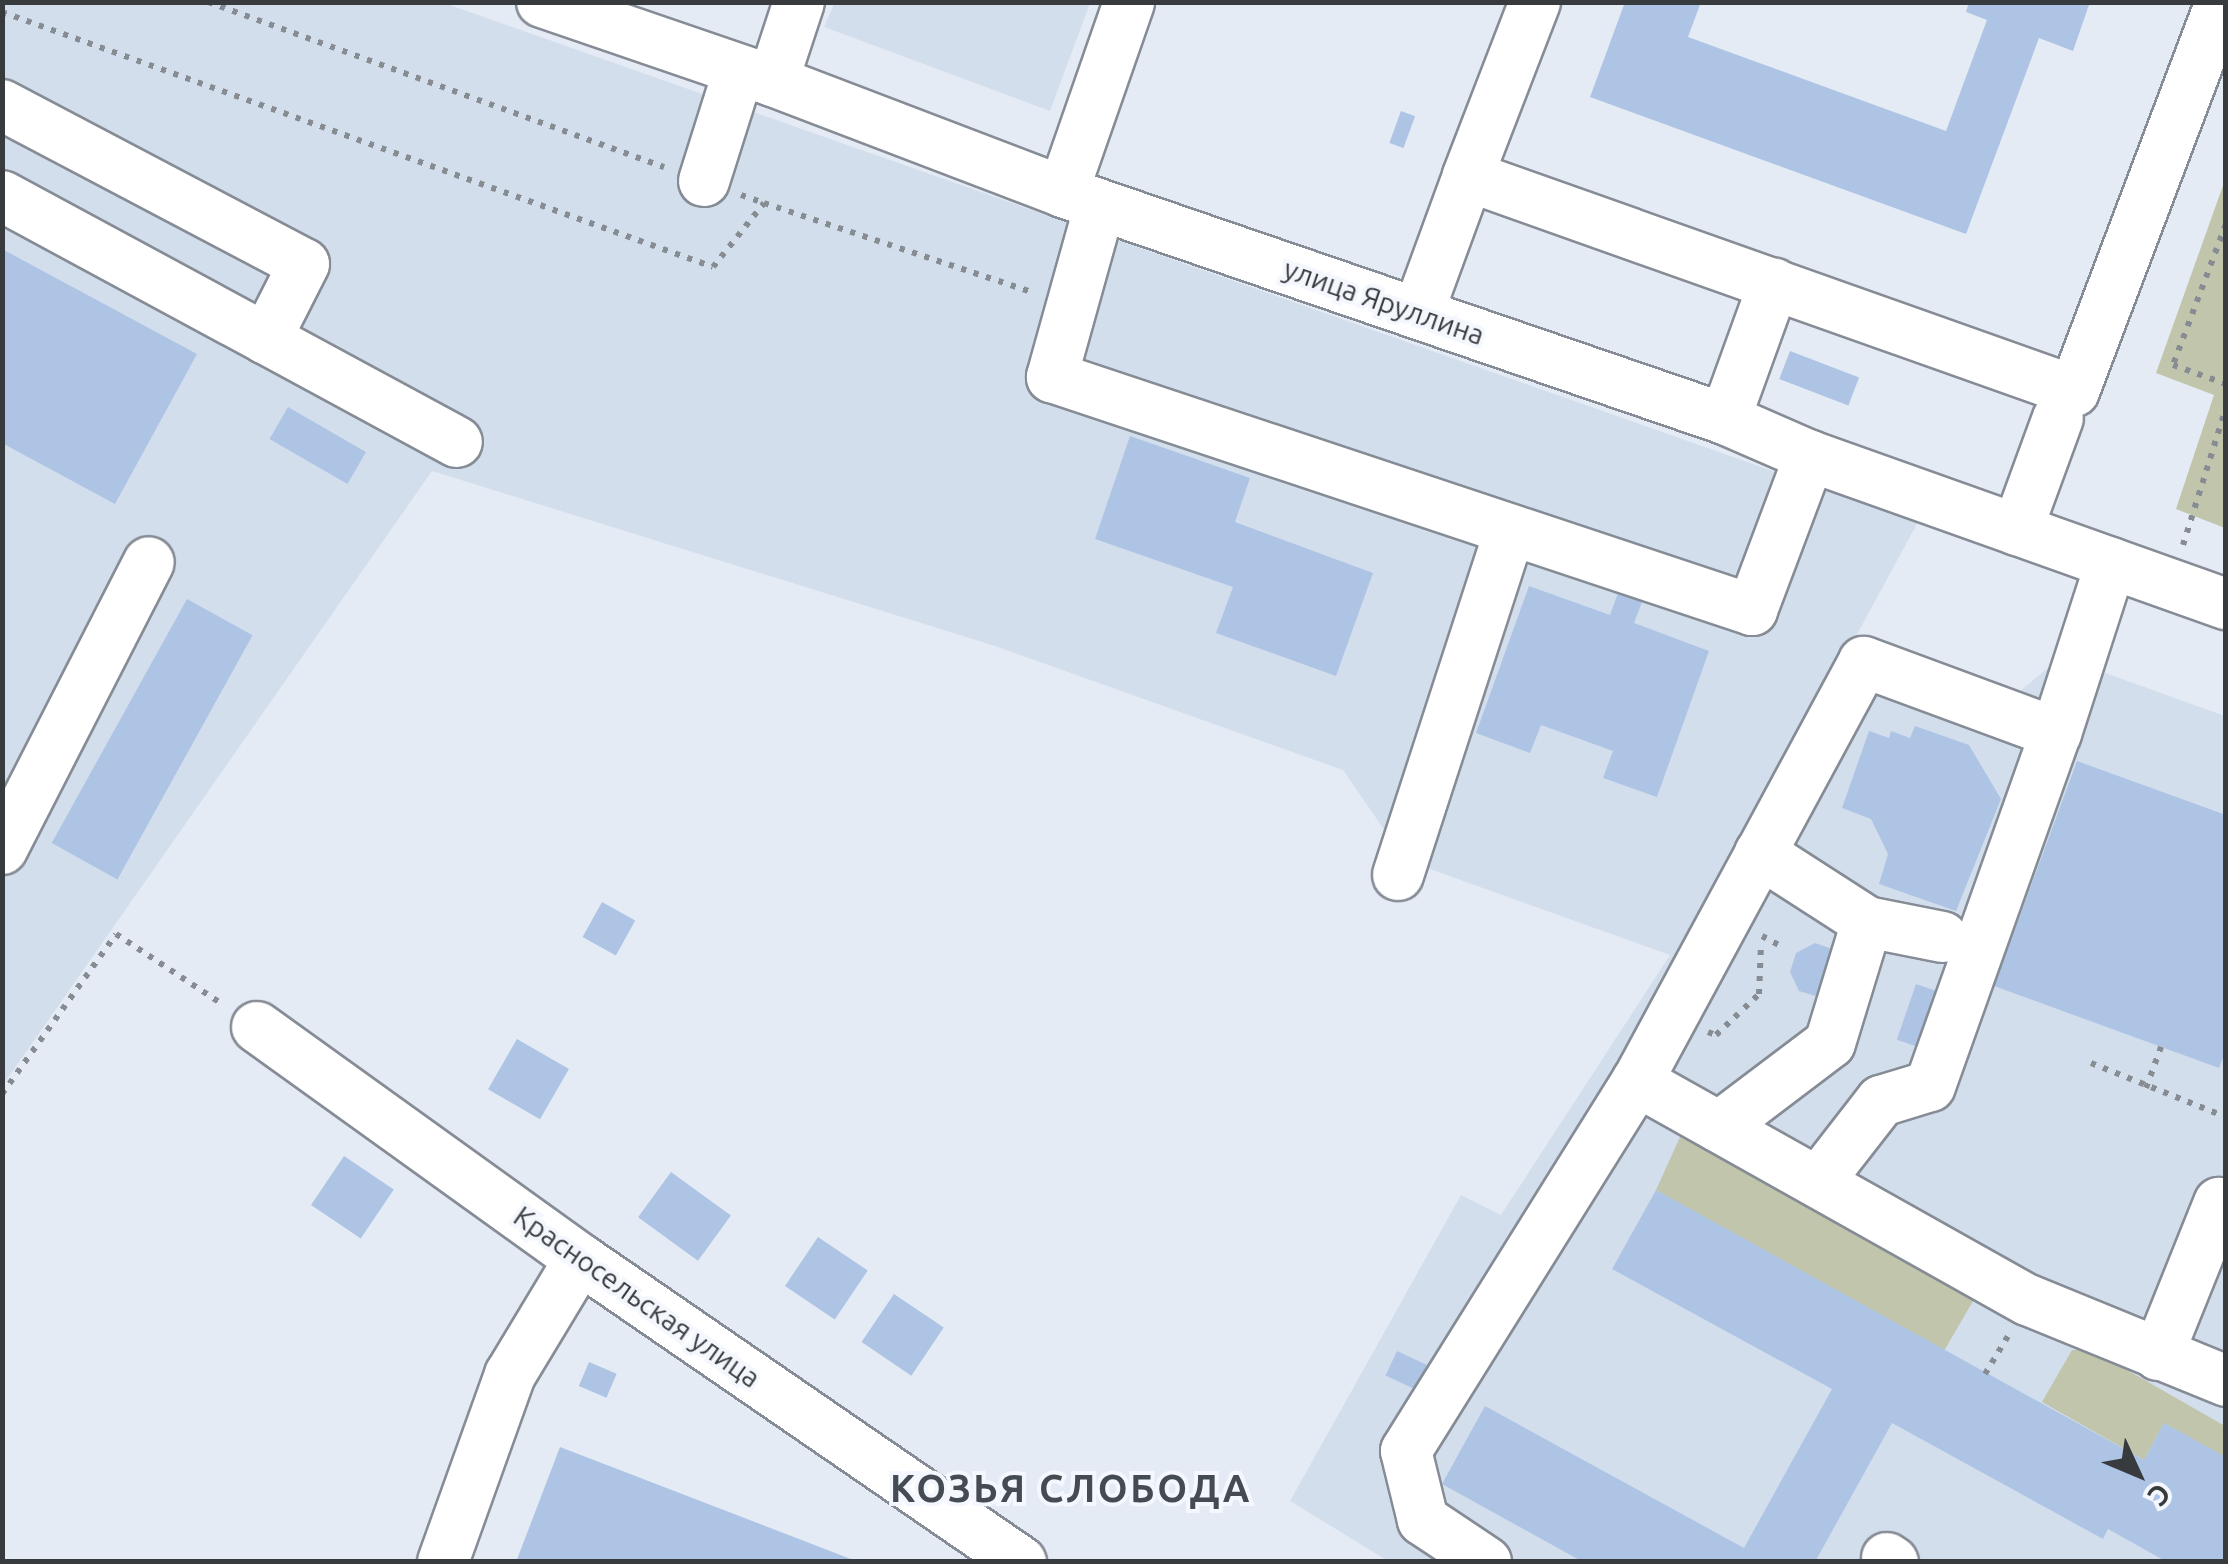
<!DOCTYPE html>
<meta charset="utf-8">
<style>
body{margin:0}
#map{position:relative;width:2228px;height:1564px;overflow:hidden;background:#e4ebf5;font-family:Ubuntu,sans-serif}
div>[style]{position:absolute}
.built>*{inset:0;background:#d3deed}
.green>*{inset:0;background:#c0c5ac}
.building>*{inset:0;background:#aec4e4;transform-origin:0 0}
.path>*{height:6px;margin-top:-3px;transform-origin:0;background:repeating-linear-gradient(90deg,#878c92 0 5px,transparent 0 13px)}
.roads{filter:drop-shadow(2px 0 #868c95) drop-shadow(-2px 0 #868c95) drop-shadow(0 2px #868c95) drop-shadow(0 -2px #868c95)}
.minor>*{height:50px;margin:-25px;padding:0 25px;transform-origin:25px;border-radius:25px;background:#fff}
span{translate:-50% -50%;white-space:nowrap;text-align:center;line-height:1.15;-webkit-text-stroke:8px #f4f8fe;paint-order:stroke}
.street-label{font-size:28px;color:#383b3e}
.district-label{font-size:38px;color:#454b52;font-weight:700;letter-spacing:2.5px}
.frame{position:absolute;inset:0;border:5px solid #383b3e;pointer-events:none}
.north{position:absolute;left:2088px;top:1424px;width:100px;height:100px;-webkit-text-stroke:8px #f4f8fe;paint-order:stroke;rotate:134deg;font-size:28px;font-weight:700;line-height:40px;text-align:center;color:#383b3e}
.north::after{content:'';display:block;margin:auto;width:35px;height:45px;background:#383b3e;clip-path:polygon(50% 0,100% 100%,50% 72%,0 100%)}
</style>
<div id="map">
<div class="built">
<i style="clip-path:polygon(835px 2px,1090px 2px,1090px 3px,1050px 111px,824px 27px)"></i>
<i style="clip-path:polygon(3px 3px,444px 3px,1918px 522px,1854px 640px,2013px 697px,2061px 657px,2225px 716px,2225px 1561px,1388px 1561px,1290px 1501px,1461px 1195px,1501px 1215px,1670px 955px,1405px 860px,1343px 770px,995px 646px,432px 471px,3px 1085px)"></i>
</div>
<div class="green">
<i style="clip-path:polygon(2225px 180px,2225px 528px,2176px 509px,2214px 395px,2156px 373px)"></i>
<i style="clip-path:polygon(1685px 1126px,1972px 1284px,1973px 1301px,1944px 1351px,1656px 1190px)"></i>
<i style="clip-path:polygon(2072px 1350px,2092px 1350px,2225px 1426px,2225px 1457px,2164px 1423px,2144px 1460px,2042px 1402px)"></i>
</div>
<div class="building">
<i style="clip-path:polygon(1625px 2px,1701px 2px,1688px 37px,1946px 131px,1987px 20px,1966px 12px,1969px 2px,2090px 2px,2073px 51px,2039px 38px,1966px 234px,1590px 97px)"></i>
<i style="left:1401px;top:111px;width:15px;height:34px;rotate:20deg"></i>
<i style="clip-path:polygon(2px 249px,197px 354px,115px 504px,2px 443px)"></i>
<i style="left:1790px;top:351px;width:74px;height:30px;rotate:21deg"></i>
<i style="left:288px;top:407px;width:90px;height:37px;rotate:30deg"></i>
<i style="clip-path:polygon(1130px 436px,1250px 478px,1235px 522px,1373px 573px,1336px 676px,1216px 633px,1233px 587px,1095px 539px)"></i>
<i style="clip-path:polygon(1529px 586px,1610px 615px,1618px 593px,1642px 602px,1634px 623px,1709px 651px,1657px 797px,1603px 778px,1613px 751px,1541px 725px,1530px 753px,1476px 733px)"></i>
<i style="left:187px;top:599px;width:75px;height:279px;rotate:29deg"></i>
<i style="clip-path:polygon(1915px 726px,1969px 745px,2001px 799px,1956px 911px,1879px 884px,1888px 854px,1871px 819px,1842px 808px,1869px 731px,1889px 738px,1891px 731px,1910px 738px)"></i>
<i style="clip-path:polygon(2077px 761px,2226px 815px,2226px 1050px,2219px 1068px,1994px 986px)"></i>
<i style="left:602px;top:902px;width:38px;height:40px;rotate:29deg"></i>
<i style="clip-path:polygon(1815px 943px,1835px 950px,1819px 997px,1799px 991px,1790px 972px,1796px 953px)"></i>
<i style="left:1916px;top:984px;width:40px;height:59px;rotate:19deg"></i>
<i style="left:517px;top:1039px;width:60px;height:58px;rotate:30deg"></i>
<i style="left:344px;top:1156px;width:60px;height:59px;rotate:34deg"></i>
<i style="left:671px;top:1172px;width:74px;height:56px;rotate:36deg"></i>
<i style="clip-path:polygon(1656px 1190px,2144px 1460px,2164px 1423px,2226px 1457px,2226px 1562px,2167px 1562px,2108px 1529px,2103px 1539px,1892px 1423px,1815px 1562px,1583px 1562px,1442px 1484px,1485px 1406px,1744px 1548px,1832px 1389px,1612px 1269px)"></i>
<i style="left:818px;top:1237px;width:60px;height:59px;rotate:34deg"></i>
<i style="left:894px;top:1294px;width:60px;height:58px;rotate:34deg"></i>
<i style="left:1397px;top:1351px;width:33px;height:27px;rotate:25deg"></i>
<i style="left:589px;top:1362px;width:30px;height:26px;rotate:23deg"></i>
<i style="clip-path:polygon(560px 1447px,856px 1561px,856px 1562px,516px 1562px)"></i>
</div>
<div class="path">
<i style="left:208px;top:2px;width:485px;rotate:19.9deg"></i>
<i style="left:2px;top:12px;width:755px;rotate:19.73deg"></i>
<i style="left:713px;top:267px;width:82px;rotate:-51.4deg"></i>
<i style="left:764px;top:203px;width:281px;rotate:18.4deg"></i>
<i style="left:741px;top:195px;width:24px;rotate:19deg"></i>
<i style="left:2226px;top:224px;width:151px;rotate:110.6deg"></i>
<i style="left:2173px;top:365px;width:56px;rotate:19.7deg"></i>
<i style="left:2183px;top:545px;width:144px;rotate:-72.6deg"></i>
<i style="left:1762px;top:936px;width:24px;rotate:28deg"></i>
<i style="left:1708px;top:1032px;width:9px;rotate:21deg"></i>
<i style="left:1716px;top:1035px;width:59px;rotate:-43.6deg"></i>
<i style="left:1759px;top:994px;width:50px;rotate:-87.7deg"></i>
<i style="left:2091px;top:1063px;width:145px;rotate:21.8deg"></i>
<i style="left:2146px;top:1088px;width:44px;rotate:-69.9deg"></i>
<i style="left:2px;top:1094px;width:196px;rotate:-54.5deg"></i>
<i style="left:116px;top:934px;width:127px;rotate:33.4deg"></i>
<i style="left:1985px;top:1374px;width:44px;rotate:-58.8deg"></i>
</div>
<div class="roads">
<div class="minor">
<i style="left:542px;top:2px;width:244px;rotate:18.9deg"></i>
<i style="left:773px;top:81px;width:311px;rotate:20.9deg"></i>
<i style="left:1063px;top:192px;width:700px;rotate:18.93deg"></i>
<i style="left:1725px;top:419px;width:93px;rotate:23.5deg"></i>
<i style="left:1810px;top:456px;width:442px;rotate:19.6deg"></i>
<i style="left:1535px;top:2px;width:186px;rotate:111.1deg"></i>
<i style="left:1468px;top:176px;width:643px;rotate:19.53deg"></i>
<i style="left:2074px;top:391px;width:416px;rotate:-69.3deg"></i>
<i style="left:773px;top:81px;width:83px;rotate:-71.8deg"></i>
<i style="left:2px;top:105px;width:341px;rotate:27.8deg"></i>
<i style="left:304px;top:264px;width:84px;rotate:116.9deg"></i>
<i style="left:704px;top:181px;width:116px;rotate:-72.5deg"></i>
<i style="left:1063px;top:192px;width:201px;rotate:-70.8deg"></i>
<i style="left:2px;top:196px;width:517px;rotate:28.4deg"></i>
<i style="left:1100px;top:205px;width:179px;rotate:105.6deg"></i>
<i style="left:1052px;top:377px;width:738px;rotate:18.41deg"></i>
<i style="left:1752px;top:610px;width:165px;rotate:-69.4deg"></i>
<i style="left:1418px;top:313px;width:146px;rotate:-69.9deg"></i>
<i style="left:1725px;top:419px;width:144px;rotate:-70.1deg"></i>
<i style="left:2017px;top:530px;width:119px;rotate:-69.9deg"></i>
<i style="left:2111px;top:563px;width:179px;rotate:107.9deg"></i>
<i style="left:2056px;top:733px;width:205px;rotate:-159.7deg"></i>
<i style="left:1864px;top:662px;width:477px;rotate:118.4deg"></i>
<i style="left:1637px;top:1081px;width:448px;rotate:29.3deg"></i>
<i style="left:2028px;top:1300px;width:214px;rotate:22.2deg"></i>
<i style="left:2px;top:849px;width:322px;rotate:-62.9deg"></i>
<i style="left:1760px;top:853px;width:127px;rotate:32.8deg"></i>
<i style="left:1867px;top:922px;width:77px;rotate:11.2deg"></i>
<i style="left:1398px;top:875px;width:363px;rotate:-72deg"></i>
<i style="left:257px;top:1027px;width:398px;rotate:35.7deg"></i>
<i style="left:580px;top:1259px;width:535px;rotate:34.49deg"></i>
<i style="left:1719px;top:1127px;width:139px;rotate:-37.1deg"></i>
<i style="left:1830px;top:1043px;width:127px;rotate:-73deg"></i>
<i style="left:1818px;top:1182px;width:103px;rotate:-52.1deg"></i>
<i style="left:1881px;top:1101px;width:51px;rotate:-17deg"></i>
<i style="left:1930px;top:1086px;width:375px;rotate:-70.4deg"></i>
<i style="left:2158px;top:1355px;width:164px;rotate:-68.1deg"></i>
<i style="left:1887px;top:1558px;width:7px;rotate:34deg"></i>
<i style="left:443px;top:1562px;width:199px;rotate:-70.3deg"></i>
<i style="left:510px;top:1375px;width:135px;rotate:-58.9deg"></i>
<i style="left:1486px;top:1562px;width:76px;rotate:-146.3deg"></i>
<i style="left:1423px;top:1520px;width:71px;rotate:-103.8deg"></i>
<i style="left:1406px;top:1451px;width:436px;rotate:-58deg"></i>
</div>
</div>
<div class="street-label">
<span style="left:1384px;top:302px;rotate:19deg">улица Яруллина</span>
<span style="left:637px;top:1297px;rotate:35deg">Красносельская улица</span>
</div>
<div class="district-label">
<span style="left:1071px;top:1489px">КОЗЬЯ СЛОБОДА</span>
</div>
<div class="frame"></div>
<div class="north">С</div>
</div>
